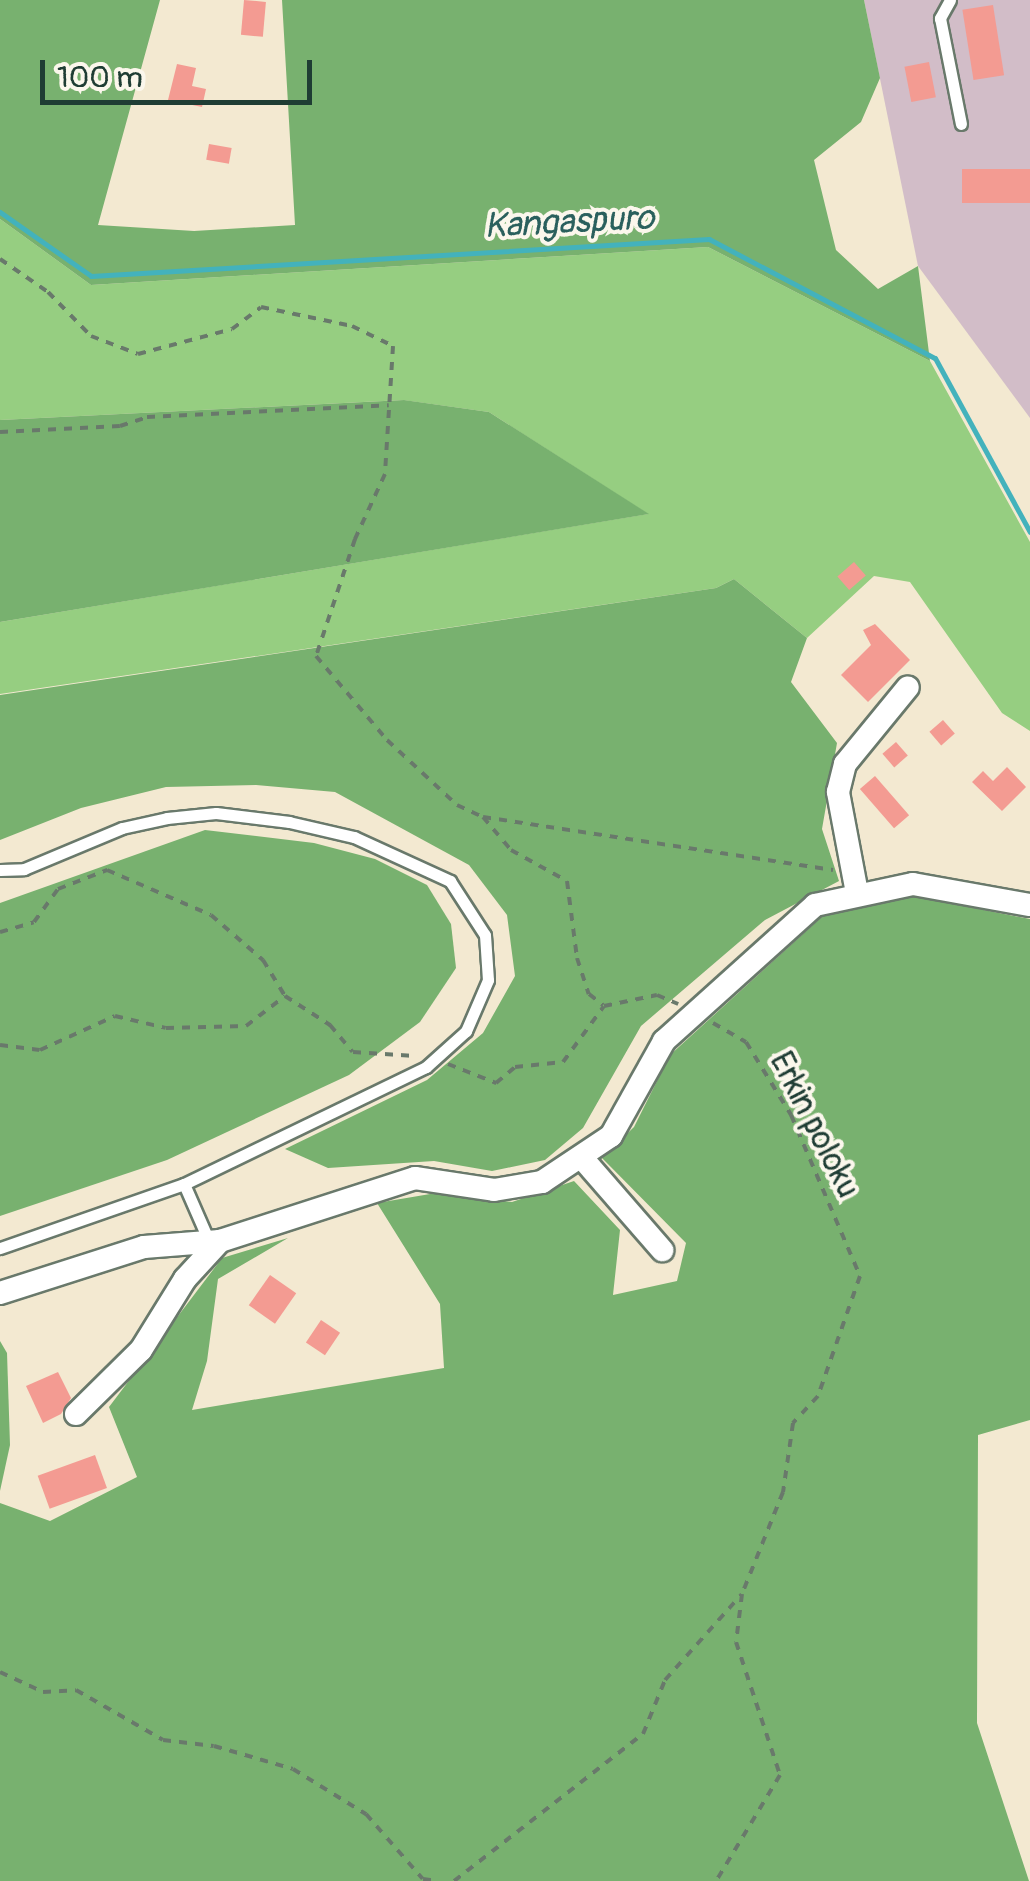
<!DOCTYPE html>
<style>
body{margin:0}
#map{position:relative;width:1030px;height:1881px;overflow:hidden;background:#f3e9d1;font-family:Pangolin,sans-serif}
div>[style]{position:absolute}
.industrial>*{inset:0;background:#d2bdc8}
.green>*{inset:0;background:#96ce81}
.forest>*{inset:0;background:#78b16f}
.stream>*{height:5px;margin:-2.5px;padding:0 2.5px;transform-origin:2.5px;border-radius:2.5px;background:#43b2bc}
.building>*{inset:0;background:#f39b92;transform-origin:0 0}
.path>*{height:4px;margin-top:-2px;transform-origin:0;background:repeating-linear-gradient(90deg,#69796b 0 8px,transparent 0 16px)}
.roads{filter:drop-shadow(2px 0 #69796b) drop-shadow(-2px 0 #69796b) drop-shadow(0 2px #69796b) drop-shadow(0 -2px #69796b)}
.lane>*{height:11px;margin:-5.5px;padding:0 5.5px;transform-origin:5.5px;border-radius:5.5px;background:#fff}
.street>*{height:22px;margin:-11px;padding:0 11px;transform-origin:11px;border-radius:11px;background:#fff}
span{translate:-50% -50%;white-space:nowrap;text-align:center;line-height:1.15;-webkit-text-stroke:8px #fbf7ec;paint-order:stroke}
.street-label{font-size:32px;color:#1f3d34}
.water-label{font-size:35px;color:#2a605d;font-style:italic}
.scale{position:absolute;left:40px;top:60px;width:272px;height:45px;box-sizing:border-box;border:5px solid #1f3d34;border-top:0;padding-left:12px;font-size:30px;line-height:35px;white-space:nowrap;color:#1f3d34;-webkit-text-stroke:8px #fbf7ec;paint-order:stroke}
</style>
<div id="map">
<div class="industrial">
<i style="clip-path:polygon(864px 0,1030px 0,1030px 418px,918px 266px)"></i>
</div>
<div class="green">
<i style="clip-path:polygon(0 219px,91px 285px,708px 247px,930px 361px,1030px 542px,1030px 731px,1002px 713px,910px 582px,874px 576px,807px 638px,734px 579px,716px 588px,0 694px,0 622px,648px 514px,489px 412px,403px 400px,0 420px)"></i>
</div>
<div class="forest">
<i style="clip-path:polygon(0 0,160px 0,98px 225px,194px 231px,295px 225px,282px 0,864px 0,880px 78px,861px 122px,814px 160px,836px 250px,878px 289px,918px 266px,930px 361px,708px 247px,91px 285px,0 219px)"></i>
<i style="clip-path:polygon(404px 400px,489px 412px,649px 514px,0 622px,0 420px)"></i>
<i style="clip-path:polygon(734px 579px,807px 638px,791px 682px,837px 743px,822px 829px,839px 881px,765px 920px,641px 1026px,583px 1128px,545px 1160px,492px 1171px,434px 1161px,328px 1168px,285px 1149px,427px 1080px,483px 1033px,515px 976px,507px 915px,469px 865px,335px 792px,256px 785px,166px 787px,81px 808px,0 840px,0 695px,716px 588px)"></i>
<i style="clip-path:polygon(205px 830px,314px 843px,375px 859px,427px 885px,451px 924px,456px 968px,420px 1022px,349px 1075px,167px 1160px,0 1216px,0 903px)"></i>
<i style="clip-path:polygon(913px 896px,1030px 919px,1030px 1420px,978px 1435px,977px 1723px,1029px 1881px,0 1881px,0 1503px,50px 1521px,137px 1477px,109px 1407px,222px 1258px,288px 1238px,218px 1279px,207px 1361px,192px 1410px,444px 1368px,440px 1304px,377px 1203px,436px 1193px,512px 1202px,574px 1181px,620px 1230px,613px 1295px,677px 1281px,686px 1243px,602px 1158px,634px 1127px,670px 1055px,825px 914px)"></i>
<i style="clip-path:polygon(0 1341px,7px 1353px,10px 1445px,0 1491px)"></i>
</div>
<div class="stream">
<i style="left:0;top:212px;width:111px;rotate:35.1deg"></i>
<i style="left:91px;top:276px;width:619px;rotate:-3.43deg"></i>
<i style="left:709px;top:239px;width:255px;rotate:27.8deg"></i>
<i style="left:935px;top:358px;width:198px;rotate:61.4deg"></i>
</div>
<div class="building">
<i style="left:244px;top:0;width:22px;height:35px;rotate:5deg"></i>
<i style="left:993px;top:5px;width:71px;height:31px;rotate:81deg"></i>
<i style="left:929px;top:62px;width:36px;height:25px;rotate:79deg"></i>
<i style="clip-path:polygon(177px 64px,196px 68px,192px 86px,206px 89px,202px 107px,168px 100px)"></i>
<i style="left:209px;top:144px;width:23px;height:16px;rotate:10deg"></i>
<i style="left:1030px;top:169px;width:34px;height:68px;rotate:90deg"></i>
<i style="left:854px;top:562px;width:18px;height:22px;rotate:49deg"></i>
<i style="clip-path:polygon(875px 624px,910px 660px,868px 702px,841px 675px,871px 645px,863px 630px)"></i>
<i style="left:943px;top:720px;width:18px;height:18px;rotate:49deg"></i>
<i style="left:896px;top:742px;width:18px;height:18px;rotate:49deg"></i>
<i style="clip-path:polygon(1007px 767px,1026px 787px,1002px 811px,972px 782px,983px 771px,993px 781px)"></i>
<i style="left:875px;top:776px;width:52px;height:20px;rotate:49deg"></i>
<i style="left:270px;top:1275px;width:32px;height:37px;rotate:35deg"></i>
<i style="left:321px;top:1320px;width:23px;height:27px;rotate:34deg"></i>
<i style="clip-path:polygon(58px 1372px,71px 1398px,61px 1414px,43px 1423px,26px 1386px)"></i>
<i style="left:95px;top:1455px;width:35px;height:61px;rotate:70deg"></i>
</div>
<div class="path">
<i style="left:0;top:259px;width:58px;rotate:34.5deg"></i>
<i style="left:48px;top:292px;width:62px;rotate:45.7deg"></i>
<i style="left:91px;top:336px;width:50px;rotate:21deg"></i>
<i style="left:138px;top:354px;width:97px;rotate:-14.9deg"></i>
<i style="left:232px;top:329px;width:36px;rotate:-37deg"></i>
<i style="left:261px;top:307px;width:93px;rotate:11.8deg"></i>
<i style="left:352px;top:326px;width:46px;rotate:26deg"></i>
<i style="left:393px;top:346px;width:128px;rotate:93.6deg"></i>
<i style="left:385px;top:474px;width:72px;rotate:114.8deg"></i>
<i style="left:355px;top:539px;width:123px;rotate:108.4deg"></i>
<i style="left:316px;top:656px;width:110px;rotate:49.8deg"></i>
<i style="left:387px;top:740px;width:96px;rotate:42.9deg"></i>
<i style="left:457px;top:805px;width:29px;rotate:25deg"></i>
<i style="left:483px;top:817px;width:354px;rotate:8.6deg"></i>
<i style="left:0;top:432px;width:120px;rotate:-2.9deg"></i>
<i style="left:120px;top:426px;width:28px;rotate:-18deg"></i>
<i style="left:147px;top:417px;width:242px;rotate:-2.8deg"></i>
<i style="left:483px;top:817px;width:43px;rotate:49.7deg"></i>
<i style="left:511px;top:850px;width:64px;rotate:29deg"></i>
<i style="left:567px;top:881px;width:78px;rotate:82.6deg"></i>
<i style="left:577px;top:958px;width:38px;rotate:72deg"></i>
<i style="left:589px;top:994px;width:18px;rotate:38deg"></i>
<i style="left:0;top:932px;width:35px;rotate:-16deg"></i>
<i style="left:34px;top:922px;width:41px;rotate:-54deg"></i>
<i style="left:58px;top:889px;width:53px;rotate:-21.2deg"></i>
<i style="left:107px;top:870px;width:113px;rotate:23.4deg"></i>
<i style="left:211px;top:915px;width:69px;rotate:40.9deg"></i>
<i style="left:263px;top:960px;width:42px;rotate:58.6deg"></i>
<i style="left:285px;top:996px;width:54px;rotate:32.8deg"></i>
<i style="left:330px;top:1025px;width:35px;rotate:50deg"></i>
<i style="left:353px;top:1052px;width:62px;rotate:3.7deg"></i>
<i style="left:713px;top:1023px;width:38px;rotate:30deg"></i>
<i style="left:746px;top:1042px;width:86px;rotate:58.3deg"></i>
<i style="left:791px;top:1115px;width:175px;rotate:66.8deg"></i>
<i style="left:860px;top:1276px;width:127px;rotate:109.3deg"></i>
<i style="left:818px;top:1396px;width:37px;rotate:133deg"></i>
<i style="left:793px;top:1423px;width:70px;rotate:98.2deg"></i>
<i style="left:783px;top:1492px;width:110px;rotate:111.9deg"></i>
<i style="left:742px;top:1594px;width:48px;rotate:97.1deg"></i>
<i style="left:736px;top:1642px;width:140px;rotate:71.7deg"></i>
<i style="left:780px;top:1775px;width:124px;rotate:121.1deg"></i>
<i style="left:0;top:1045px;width:40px;rotate:7.1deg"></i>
<i style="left:40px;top:1050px;width:82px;rotate:-24.4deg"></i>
<i style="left:115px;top:1016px;width:52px;rotate:13.2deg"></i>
<i style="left:166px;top:1028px;width:80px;rotate:-1.4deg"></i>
<i style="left:246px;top:1026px;width:49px;rotate:-37.6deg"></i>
<i style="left:448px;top:1064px;width:52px;rotate:21.6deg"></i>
<i style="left:496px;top:1083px;width:25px;rotate:-40deg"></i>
<i style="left:515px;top:1067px;width:48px;rotate:-5.9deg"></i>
<i style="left:563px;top:1062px;width:69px;rotate:-53.8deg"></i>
<i style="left:604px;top:1006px;width:54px;rotate:-11.7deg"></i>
<i style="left:657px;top:995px;width:23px;rotate:23deg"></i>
<i style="left:0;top:1672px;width:47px;rotate:24.9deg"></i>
<i style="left:43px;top:1692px;width:33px;rotate:-3deg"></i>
<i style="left:76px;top:1690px;width:100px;rotate:29.9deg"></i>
<i style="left:163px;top:1740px;width:51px;rotate:6.7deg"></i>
<i style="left:214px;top:1746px;width:82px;rotate:16.2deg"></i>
<i style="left:293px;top:1769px;width:86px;rotate:31.7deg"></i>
<i style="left:366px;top:1814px;width:86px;rotate:48.8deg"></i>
<i style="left:423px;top:1879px;width:15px;rotate:8deg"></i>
<i style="left:454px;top:1881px;width:239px;rotate:-37.9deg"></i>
<i style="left:643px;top:1734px;width:58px;rotate:-67.8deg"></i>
<i style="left:665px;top:1680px;width:115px;rotate:-48.2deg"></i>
</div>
<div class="roads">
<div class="lane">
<i style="left:950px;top:0;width:21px;rotate:119deg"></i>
<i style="left:940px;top:18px;width:108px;rotate:78.8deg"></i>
<i style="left:0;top:870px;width:24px;rotate:-2deg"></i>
<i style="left:24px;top:869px;width:106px;rotate:-22.7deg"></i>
<i style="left:122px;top:828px;width:46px;rotate:-12.5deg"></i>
<i style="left:167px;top:818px;width:49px;rotate:-5.8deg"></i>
<i style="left:216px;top:813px;width:74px;rotate:7deg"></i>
<i style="left:289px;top:822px;width:67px;rotate:13deg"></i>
<i style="left:354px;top:837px;width:106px;rotate:24.6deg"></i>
<i style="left:450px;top:881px;width:64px;rotate:57.1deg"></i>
<i style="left:485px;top:935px;width:45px;rotate:86.2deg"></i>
<i style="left:488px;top:980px;width:56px;rotate:113.3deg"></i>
<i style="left:466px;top:1031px;width:54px;rotate:138deg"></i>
<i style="left:426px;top:1067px;width:269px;rotate:154.2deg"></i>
<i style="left:184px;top:1184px;width:195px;rotate:160.8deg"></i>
<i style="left:184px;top:1184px;width:60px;rotate:66.4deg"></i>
</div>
<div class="street">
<i style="left:857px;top:893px;width:103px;rotate:-100.7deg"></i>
<i style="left:838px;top:792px;width:29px;rotate:-76deg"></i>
<i style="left:845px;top:764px;width:99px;rotate:-50.7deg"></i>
<i style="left:583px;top:1159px;width:121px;rotate:49deg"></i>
<i style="left:0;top:1293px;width:151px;rotate:-17.7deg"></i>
<i style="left:144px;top:1247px;width:76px;rotate:-4.5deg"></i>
<i style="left:220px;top:1241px;width:205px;rotate:-17.9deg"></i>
<i style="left:415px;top:1178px;width:80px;rotate:8.6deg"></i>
<i style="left:494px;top:1190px;width:49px;rotate:-9.5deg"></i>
<i style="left:542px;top:1182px;width:83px;rotate:-33.7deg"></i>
<i style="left:611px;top:1136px;width:109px;rotate:-60.8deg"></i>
<i style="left:664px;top:1041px;width:203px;rotate:-42deg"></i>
<i style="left:815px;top:905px;width:100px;rotate:-12.1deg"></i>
<i style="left:913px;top:884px;width:119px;rotate:10.2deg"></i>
<i style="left:76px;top:1414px;width:91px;rotate:-44.6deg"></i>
<i style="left:141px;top:1350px;width:84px;rotate:-58.2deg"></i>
<i style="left:185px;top:1279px;width:52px;rotate:-47.4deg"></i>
</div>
</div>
<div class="street-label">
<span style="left:814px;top:1125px;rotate:63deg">Erkin poloku</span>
</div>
<div class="water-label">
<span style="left:569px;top:222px;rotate:-3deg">Kangaspuro</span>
</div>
<div class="scale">100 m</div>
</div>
